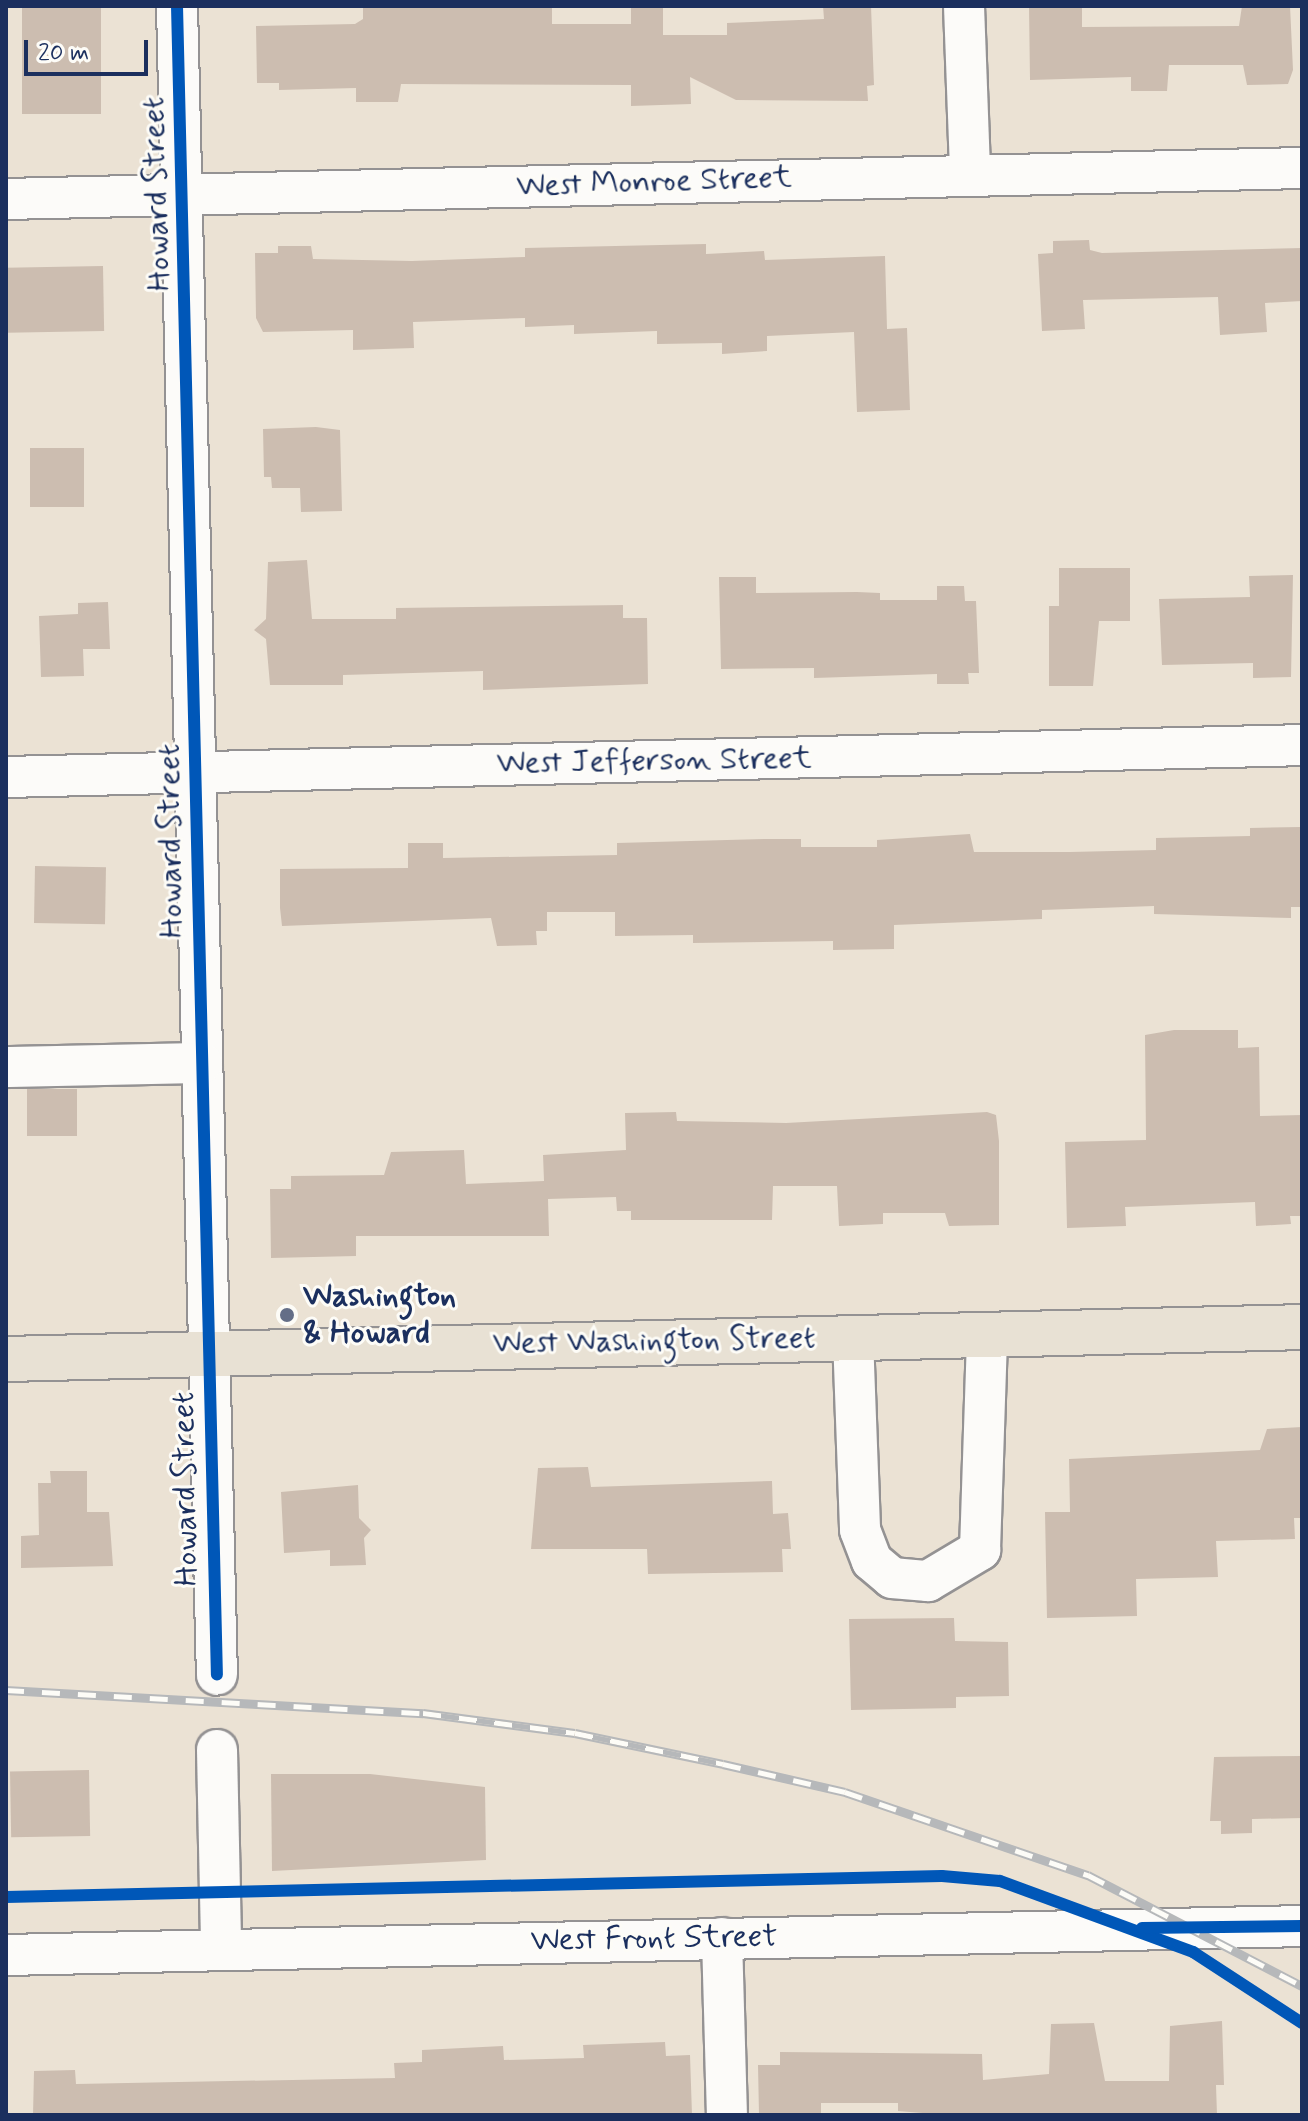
<!DOCTYPE html>
<style>
body{margin:0}
#map{position:relative;width:1308px;height:2121px;overflow:hidden;background:#ebe2d4;font-family:Mynerve,sans-serif}
div>[style]{position:absolute}
.building>*{inset:0;background:#ccbdb0;transform-origin:0 0}
.roads{filter:drop-shadow(2px 0 #949293) drop-shadow(-2px 0 #949293) drop-shadow(0 2px #949293) drop-shadow(0 -2px #949293)}
.minor>*{height:40px;margin:-20px;padding:0 20px;transform-origin:20px;border-radius:20px;background:#fcfbf9}
.major>*{height:44px;margin:-22px;padding:0 22px;transform-origin:22px;border-radius:22px;background:#e8e1d4}
.rail>*{height:9px;margin-top:-4.5px;transform-origin:0;background:repeating-linear-gradient(90deg,#fdfcf7 0 18px,#b6b8ba 0 36px);box-sizing:border-box;border-block:2px solid #b6b8ba}
.cycleway>*{height:12px;margin:-6px;padding:0 6px;transform-origin:6px;border-radius:6px;background:#0057b8}
.dots>*{width:22px;height:22px;translate:-50% -50%;box-sizing:border-box;border:4px solid #fdfcf7;border-radius:50%}
span{translate:-50% -50%;white-space:nowrap;text-align:center;line-height:1.15;-webkit-text-stroke:6px #fdfcf7;paint-order:stroke}
.street-label{font-size:32px;color:#1b2f5e}
.poi-label{font-size:32px;color:#1b2f5e;font-weight:700}
.left{translate:0 -50%;text-align:left}
.frame{position:absolute;inset:0;border:8px solid #1b2f5e;pointer-events:none}
.scale{position:absolute;left:24px;top:40px;width:124px;height:36px;box-sizing:border-box;border:4px solid #1b2f5e;border-top:0;padding-left:10px;font-size:24px;line-height:28px;white-space:nowrap;color:#1b2f5e;-webkit-text-stroke:6px #fdfcf7;paint-order:stroke}
</style>
<div id="map">
<div class="building">
<i style="left:22px;top:6px;width:79px;height:108px"></i>
<i style="clip-path:polygon(363px 6px,552px 6px,552px 24px,631px 24px,631px 8px,663px 8px,663px 35px,727px 35px,727px 23px,824px 19px,823px 6px,871px 6px,874px 85px,867px 86px,868px 101px,736px 100px,690px 77px,691px 104px,631px 106px,631px 85px,401px 84px,398px 102px,356px 102px,356px 88px,279px 90px,279px 83px,257px 83px,256px 26px,355px 24px,363px 19px)"></i>
<i style="clip-path:polygon(1029px 6px,1082px 6px,1082px 27px,1239px 26px,1242px 6px,1290px 6px,1293px 70px,1288px 84px,1247px 85px,1243px 65px,1169px 65px,1167px 91px,1131px 91px,1131px 77px,1030px 80px)"></i>
<i style="clip-path:polygon(1089px 240px,1090px 250px,1102px 253px,1302px 248px,1302px 301px,1265px 303px,1267px 332px,1220px 335px,1218px 297px,1083px 300px,1085px 329px,1042px 331px,1038px 254px,1053px 253px,1053px 241px)"></i>
<i style="clip-path:polygon(706px 244px,706px 254px,764px 251px,765px 260px,885px 256px,887px 329px,907px 328px,910px 410px,857px 412px,854px 332px,767px 336px,767px 351px,722px 354px,722px 343px,657px 344px,657px 331px,574px 334px,574px 325px,525px 327px,525px 318px,413px 322px,414px 348px,353px 350px,353px 330px,263px 332px,256px 318px,255px 253px,278px 253px,278px 246px,311px 246px,313px 259px,412px 261px,525px 257px,525px 248px)"></i>
<i style="left:103px;top:266px;width:65px;height:97px;rotate:89deg"></i>
<i style="clip-path:polygon(316px 427px,340px 430px,342px 511px,301px 512px,300px 488px,272px 488px,271px 477px,264px 477px,263px 429px)"></i>
<i style="left:84px;top:448px;width:59px;height:54px;rotate:90deg"></i>
<i style="clip-path:polygon(307px 560px,312px 619px,396px 619px,396px 608px,623px 605px,623px 618px,647px 618px,648px 684px,483px 690px,483px 671px,343px 675px,343px 685px,270px 685px,266px 639px,254px 630px,266px 619px,268px 562px)"></i>
<i style="clip-path:polygon(1059px 568px,1130px 568px,1130px 621px,1099px 621px,1093px 686px,1049px 686px,1049px 606px,1059px 606px)"></i>
<i style="clip-path:polygon(1293px 575px,1291px 677px,1253px 678px,1253px 663px,1162px 665px,1159px 599px,1250px 597px,1249px 576px)"></i>
<i style="clip-path:polygon(719px 577px,756px 577px,756px 593px,857px 592px,880px 593px,880px 600px,937px 600px,937px 586px,964px 586px,965px 601px,976px 601px,979px 673px,968px 673px,969px 684px,937px 684px,937px 674px,814px 678px,814px 668px,721px 669px)"></i>
<i style="clip-path:polygon(108px 602px,110px 649px,83px 649px,84px 676px,41px 677px,39px 616px,78px 614px,78px 603px)"></i>
<i style="clip-path:polygon(1301px 827px,1302px 907px,1291px 907px,1291px 918px,1154px 914px,1154px 906px,1042px 910px,1042px 919px,894px 925px,894px 949px,833px 950px,833px 941px,693px 943px,693px 935px,615px 936px,615px 912px,547px 912px,547px 931px,536px 931px,537px 945px,497px 946px,491px 918px,282px 926px,280px 908px,280px 869px,408px 868px,408px 843px,443px 843px,443px 858px,617px 855px,617px 843px,766px 839px,801px 839px,801px 847px,877px 847px,877px 840px,970px 834px,974px 852px,1070px 852px,1156px 850px,1156px 838px,1250px 836px,1250px 828px)"></i>
<i style="left:35px;top:866px;width:71px;height:57px;rotate:1deg"></i>
<i style="clip-path:polygon(1174px 1030px,1238px 1030px,1238px 1048px,1259px 1047px,1260px 1116px,1302px 1115px,1302px 1216px,1290px 1216px,1291px 1224px,1256px 1226px,1255px 1202px,1125px 1207px,1126px 1226px,1067px 1228px,1065px 1142px,1146px 1140px,1145px 1035px)"></i>
<i style="left:77px;top:1089px;width:47px;height:50px;rotate:90deg"></i>
<i style="clip-path:polygon(676px 1112px,677px 1121px,786px 1123px,987px 1112px,996px 1115px,999px 1141px,999px 1225px,949px 1226px,945px 1213px,883px 1213px,883px 1224px,839px 1226px,837px 1186px,773px 1186px,772px 1220px,631px 1220px,631px 1211px,617px 1211px,616px 1197px,548px 1199px,549px 1236px,356px 1236px,356px 1256px,271px 1258px,270px 1189px,291px 1189px,291px 1176px,384px 1175px,391px 1152px,464px 1150px,466px 1184px,544px 1181px,543px 1155px,626px 1150px,625px 1113px)"></i>
<i style="clip-path:polygon(1302px 1427px,1302px 1518px,1294px 1518px,1295px 1539px,1216px 1541px,1218px 1577px,1136px 1579px,1137px 1616px,1047px 1618px,1045px 1512px,1070px 1512px,1069px 1459px,1260px 1450px,1267px 1429px)"></i>
<i style="clip-path:polygon(588px 1467px,591px 1487px,772px 1481px,773px 1514px,788px 1513px,791px 1549px,782px 1549px,783px 1572px,648px 1574px,647px 1549px,531px 1549px,538px 1468px)"></i>
<i style="clip-path:polygon(50px 1471px,87px 1471px,87px 1512px,109px 1512px,113px 1566px,21px 1568px,21px 1536px,39px 1535px,38px 1483px,51px 1483px)"></i>
<i style="clip-path:polygon(358px 1485px,359px 1518px,371px 1530px,364px 1538px,366px 1565px,330px 1566px,330px 1550px,284px 1553px,281px 1492px)"></i>
<i style="clip-path:polygon(954px 1618px,955px 1641px,1008px 1642px,1009px 1696px,956px 1697px,956px 1708px,851px 1710px,849px 1619px)"></i>
<i style="clip-path:polygon(1302px 1756px,1302px 1818px,1252px 1819px,1252px 1833px,1221px 1834px,1221px 1821px,1210px 1821px,1214px 1757px)"></i>
<i style="left:89px;top:1770px;width:66px;height:79px;rotate:89deg"></i>
<i style="clip-path:polygon(271px 1774px,370px 1774px,485px 1787px,486px 1860px,272px 1871px)"></i>
<i style="clip-path:polygon(1222px 2021px,1224px 2085px,1216px 2085px,1217px 2115px,947px 2115px,898px 2111px,898px 2103px,821px 2103px,821px 2115px,759px 2115px,758px 2065px,780px 2065px,780px 2052px,982px 2054px,983px 2080px,1049px 2074px,1051px 2024px,1094px 2023px,1105px 2081px,1169px 2081px,1170px 2026px)"></i>
<i style="clip-path:polygon(665px 2042px,666px 2056px,690px 2055px,692px 2115px,33px 2115px,34px 2071px,75px 2070px,76px 2084px,395px 2078px,394px 2063px,422px 2062px,422px 2050px,503px 2046px,504px 2060px,584px 2058px,583px 2045px)"></i>
</div>
<div class="roads">
<div class="minor">
<i style="left:177px;top:6px;width:1669px;rotate:88.63deg"></i>
<i style="left:964px;top:6px;width:167px;rotate:87.9deg"></i>
<i style="left:6px;top:199px;width:1296px;rotate:-1.37deg"></i>
<i style="left:6px;top:777px;width:1296px;rotate:-1.41deg"></i>
<i style="left:6px;top:1067px;width:196px;rotate:-1.2deg"></i>
<i style="left:853px;top:1337px;width:193px;rotate:87.9deg"></i>
<i style="left:860px;top:1530px;width:33px;rotate:69deg"></i>
<i style="left:872px;top:1561px;width:26px;rotate:40deg"></i>
<i style="left:892px;top:1578px;width:36px;rotate:5deg"></i>
<i style="left:928px;top:1581px;width:61px;rotate:-30.8deg"></i>
<i style="left:980px;top:1550px;width:216px;rotate:-88.1deg"></i>
<i style="left:217px;top:1750px;width:199px;rotate:88.8deg"></i>
<i style="left:722px;top:1938px;width:177px;rotate:88.4deg"></i>
<i style="left:6px;top:1955px;width:1296px;rotate:-1.28deg"></i>
</div>
<div class="major">
<i style="left:6px;top:1359px;width:1296px;rotate:-1.41deg"></i>
</div>
</div>
<div class="rail">
<i style="left:6px;top:1690px;width:418px;rotate:3.2deg"></i>
<i style="left:423px;top:1713px;width:153px;rotate:7.5deg"></i>
<i style="left:575px;top:1733px;width:151px;rotate:11.8deg"></i>
<i style="left:723px;top:1764px;width:125px;rotate:12.9deg"></i>
<i style="left:845px;top:1792px;width:257px;rotate:18.9deg"></i>
<i style="left:1088px;top:1875px;width:241px;rotate:27.4deg"></i>
</div>
<div class="cycleway">
<i style="left:177px;top:6px;width:1669px;rotate:88.63deg"></i>
<i style="left:6px;top:1897px;width:936px;rotate:-1.29deg"></i>
<i style="left:942px;top:1876px;width:58px;rotate:4.9deg"></i>
<i style="left:1000px;top:1881px;width:206px;rotate:20.2deg"></i>
<i style="left:1193px;top:1952px;width:130px;rotate:33.1deg"></i>
<i style="left:1142px;top:1928px;width:160px;rotate:-0.7deg"></i>
</div>
<div class="dots">
<i style="left:287px;top:1315px;background:#646e87"></i>
</div>
<div class="street-label">
<span style="left:654px;top:182px;rotate:-2deg">West Monroe Street</span>
<span style="left:157px;top:194px;rotate:-92deg">Howard Street</span>
<span style="left:654px;top:761px;rotate:-1deg">West Jefferson Street</span>
<span style="left:171px;top:841px;rotate:-91deg">Howard Street</span>
<span style="left:654px;top:1341px;rotate:-1deg">West Washington Street</span>
<span style="left:186px;top:1489px;rotate:-91deg">Howard Street</span>
<span style="left:654px;top:1939px;rotate:-1deg">West Front Street</span>
</div>
<div class="poi-label">
<span class="left" style="left:303px;top:1315px">Washington<br>&amp; Howard</span>
</div>
<div class="frame"></div>
<div class="scale">20 m</div>
</div>
